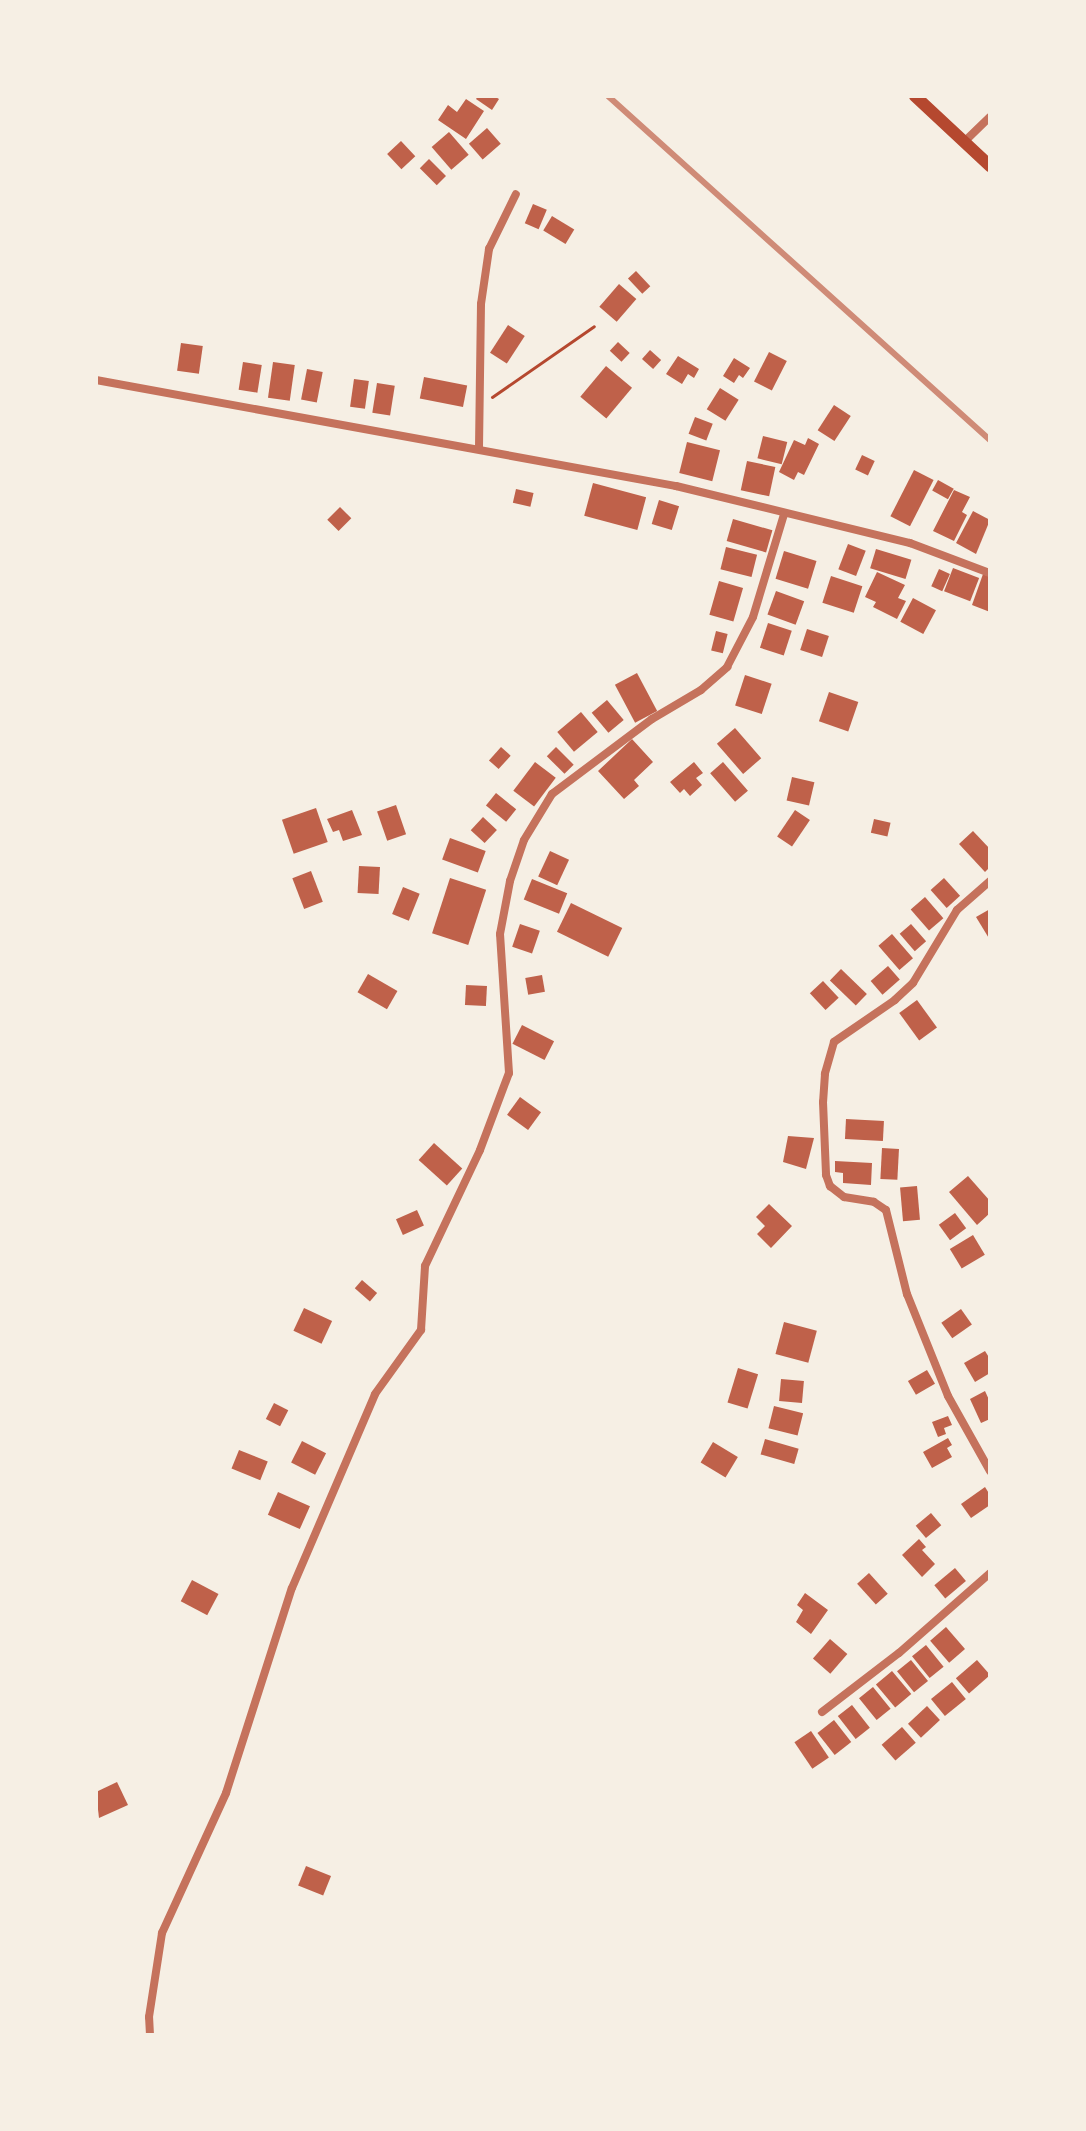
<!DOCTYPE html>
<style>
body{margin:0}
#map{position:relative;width:1086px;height:2131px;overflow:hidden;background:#f6efe4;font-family:"Fira Sans",sans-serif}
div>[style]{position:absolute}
.building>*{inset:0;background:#bf614a;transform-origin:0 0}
.path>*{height:3px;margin:-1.5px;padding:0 1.5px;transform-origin:1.5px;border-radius:1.5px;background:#b5482f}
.minor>*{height:8px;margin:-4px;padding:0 4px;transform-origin:4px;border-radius:4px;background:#c5725c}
.primary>*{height:12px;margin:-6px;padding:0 6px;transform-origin:6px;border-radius:6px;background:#b5482f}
.rail>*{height:6px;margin:-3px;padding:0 3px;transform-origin:3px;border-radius:3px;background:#cf8b77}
span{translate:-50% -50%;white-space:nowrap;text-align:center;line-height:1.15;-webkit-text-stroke:8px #f6efe4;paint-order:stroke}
.frame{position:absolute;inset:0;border:98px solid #f6efe4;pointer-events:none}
</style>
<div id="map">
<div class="building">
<i style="clip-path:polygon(478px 96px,494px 96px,499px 99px,492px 110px,476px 99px)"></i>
<i style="clip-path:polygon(466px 99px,484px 111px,466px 139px,438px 120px,448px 105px,457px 112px)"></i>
<i style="left:487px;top:128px;width:21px;height:24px;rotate:49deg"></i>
<i style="left:449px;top:132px;width:30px;height:23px;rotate:49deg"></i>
<i style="left:401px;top:141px;width:21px;height:19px;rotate:47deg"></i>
<i style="left:429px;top:159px;width:24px;height:13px;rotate:45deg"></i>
<i style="left:533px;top:204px;width:15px;height:21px;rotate:23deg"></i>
<i style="left:552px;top:216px;width:26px;height:17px;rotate:31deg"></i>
<i style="left:636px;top:271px;width:21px;height:11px;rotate:47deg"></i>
<i style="left:619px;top:284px;width:23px;height:30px;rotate:41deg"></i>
<i style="left:508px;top:325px;width:20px;height:33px;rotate:33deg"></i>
<i style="left:618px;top:342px;width:16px;height:12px;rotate:43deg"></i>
<i style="left:181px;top:343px;width:22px;height:28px;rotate:8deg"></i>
<i style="left:650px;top:350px;width:15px;height:12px;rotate:42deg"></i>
<i style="left:769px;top:352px;width:20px;height:33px;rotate:27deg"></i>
<i style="clip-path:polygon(678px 356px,699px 369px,694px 378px,688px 374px,682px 384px,666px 374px)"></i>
<i style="clip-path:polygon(734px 358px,750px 368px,743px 378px,739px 375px,734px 383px,723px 376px)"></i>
<i style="left:243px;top:362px;width:19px;height:28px;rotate:9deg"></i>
<i style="left:273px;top:362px;width:22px;height:36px;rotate:8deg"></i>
<i style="left:606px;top:366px;width:34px;height:40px;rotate:40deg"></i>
<i style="left:307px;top:369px;width:16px;height:31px;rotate:11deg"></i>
<i style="left:424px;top:377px;width:44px;height:22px;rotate:11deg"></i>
<i style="left:354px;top:379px;width:15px;height:28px;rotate:8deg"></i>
<i style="left:377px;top:383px;width:18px;height:30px;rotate:9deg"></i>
<i style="left:720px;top:388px;width:22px;height:25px;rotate:32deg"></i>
<i style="left:834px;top:405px;width:20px;height:30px;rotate:33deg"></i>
<i style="left:695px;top:417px;width:19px;height:18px;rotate:21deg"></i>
<i style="left:763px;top:436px;width:25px;height:23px;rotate:14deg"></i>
<i style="clip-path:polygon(808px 438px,819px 444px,804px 475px,798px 472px,794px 480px,779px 472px,794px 440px,805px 445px)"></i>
<i style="left:687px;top:442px;width:34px;height:32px;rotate:14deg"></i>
<i style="left:862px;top:455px;width:14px;height:16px;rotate:25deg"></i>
<i style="left:747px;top:461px;width:29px;height:30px;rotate:12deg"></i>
<i style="left:914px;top:470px;width:22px;height:52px;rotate:27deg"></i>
<i style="left:938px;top:480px;width:18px;height:12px;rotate:29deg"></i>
<i style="left:593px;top:483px;width:55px;height:34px;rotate:15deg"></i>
<i style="left:516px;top:489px;width:18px;height:14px;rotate:13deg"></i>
<i style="clip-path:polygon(954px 490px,970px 497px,962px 512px,967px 515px,954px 541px,933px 531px)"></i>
<i style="left:659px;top:500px;width:21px;height:25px;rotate:17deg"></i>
<i style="left:340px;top:507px;width:16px;height:18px;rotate:45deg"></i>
<i style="clip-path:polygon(973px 511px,990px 520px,976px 554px,956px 543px)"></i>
<i style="left:733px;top:519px;width:41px;height:23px;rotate:16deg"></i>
<i style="left:848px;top:544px;width:19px;height:27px;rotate:21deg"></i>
<i style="left:726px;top:547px;width:32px;height:23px;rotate:14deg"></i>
<i style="left:876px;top:549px;width:37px;height:20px;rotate:17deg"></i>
<i style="left:784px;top:551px;width:34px;height:29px;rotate:17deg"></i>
<i style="left:953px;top:568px;width:28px;height:25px;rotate:21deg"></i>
<i style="left:939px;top:569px;width:12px;height:19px;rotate:24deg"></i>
<i style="clip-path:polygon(877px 572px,905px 585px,898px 598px,906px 601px,897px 619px,873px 607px,876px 602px,865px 597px)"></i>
<i style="clip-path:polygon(983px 574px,990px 577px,990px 612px,972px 605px)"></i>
<i style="left:831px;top:576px;width:33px;height:28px;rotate:18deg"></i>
<i style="left:719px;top:581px;width:25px;height:35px;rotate:16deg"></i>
<i style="left:776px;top:591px;width:30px;height:25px;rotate:20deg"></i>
<i style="left:913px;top:598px;width:26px;height:27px;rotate:28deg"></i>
<i style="left:768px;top:623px;width:25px;height:26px;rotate:18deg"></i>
<i style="left:807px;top:629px;width:23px;height:22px;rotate:18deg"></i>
<i style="left:716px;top:631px;width:12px;height:20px;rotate:14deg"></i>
<i style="left:637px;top:673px;width:43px;height:25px;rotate:62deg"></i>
<i style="left:745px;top:675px;width:28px;height:32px;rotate:18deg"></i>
<i style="left:829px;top:692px;width:31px;height:31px;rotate:19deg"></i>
<i style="left:607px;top:700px;width:26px;height:20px;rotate:50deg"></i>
<i style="left:581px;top:712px;width:26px;height:31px;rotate:50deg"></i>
<i style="left:735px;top:728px;width:40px;height:24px;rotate:49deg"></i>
<i style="clip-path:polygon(632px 739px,653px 762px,634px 780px,639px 786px,624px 799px,598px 771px)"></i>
<i style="left:501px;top:747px;width:13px;height:18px;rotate:42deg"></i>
<i style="left:556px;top:747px;width:25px;height:13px;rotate:45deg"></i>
<i style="left:535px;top:762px;width:26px;height:36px;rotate:37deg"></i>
<i style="clip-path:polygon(694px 762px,703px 773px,696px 778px,702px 785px,690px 796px,684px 789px,680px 793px,670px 782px)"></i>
<i style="left:723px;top:762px;width:38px;height:17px;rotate:49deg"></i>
<i style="left:792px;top:777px;width:23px;height:24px;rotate:13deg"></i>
<i style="left:496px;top:793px;width:26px;height:16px;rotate:39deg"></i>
<i style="left:396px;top:805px;width:31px;height:20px;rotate:71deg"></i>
<i style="left:316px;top:808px;width:36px;height:36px;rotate:71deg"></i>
<i style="clip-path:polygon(352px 810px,362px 835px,343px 841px,339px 830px,333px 832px,327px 819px)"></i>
<i style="left:795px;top:810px;width:18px;height:32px;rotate:34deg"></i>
<i style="left:483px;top:817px;width:19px;height:18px;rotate:43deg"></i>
<i style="left:874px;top:819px;width:17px;height:14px;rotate:13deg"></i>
<i style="clip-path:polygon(973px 831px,990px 849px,990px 867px,985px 872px,959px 844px)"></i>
<i style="left:450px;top:838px;width:38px;height:23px;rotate:20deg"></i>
<i style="left:550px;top:851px;width:21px;height:28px;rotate:25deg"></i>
<i style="left:359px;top:866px;width:21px;height:27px;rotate:3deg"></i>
<i style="left:311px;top:871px;width:33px;height:20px;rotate:69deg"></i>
<i style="left:450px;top:878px;width:38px;height:58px;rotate:18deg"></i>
<i style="left:944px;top:878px;width:24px;height:18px;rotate:48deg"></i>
<i style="left:532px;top:879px;width:38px;height:22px;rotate:22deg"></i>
<i style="left:403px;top:887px;width:18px;height:29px;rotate:22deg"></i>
<i style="left:925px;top:897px;width:28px;height:19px;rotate:49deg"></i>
<i style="left:571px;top:903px;width:57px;height:32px;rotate:26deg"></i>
<i style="clip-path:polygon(990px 909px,990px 940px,976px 917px)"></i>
<i style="left:520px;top:924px;width:21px;height:24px;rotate:19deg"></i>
<i style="left:911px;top:924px;width:23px;height:15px;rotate:49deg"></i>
<i style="left:892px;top:934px;width:32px;height:18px;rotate:49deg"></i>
<i style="left:888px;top:966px;width:18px;height:23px;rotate:49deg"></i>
<i style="left:841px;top:969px;width:36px;height:16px;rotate:44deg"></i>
<i style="left:368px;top:974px;width:34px;height:21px;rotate:30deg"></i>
<i style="left:542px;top:975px;width:17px;height:17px;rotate:80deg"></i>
<i style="left:823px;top:981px;width:23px;height:18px;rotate:47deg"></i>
<i style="left:466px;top:985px;width:21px;height:20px;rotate:3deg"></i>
<i style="left:917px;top:1000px;width:34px;height:22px;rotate:54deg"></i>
<i style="left:522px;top:1025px;width:36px;height:21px;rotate:27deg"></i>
<i style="left:520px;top:1097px;width:26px;height:22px;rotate:36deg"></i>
<i style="left:846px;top:1119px;width:38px;height:20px;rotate:3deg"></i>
<i style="clip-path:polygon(788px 1136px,814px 1138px,806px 1169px,783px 1162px)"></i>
<i style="left:434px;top:1143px;width:38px;height:23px;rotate:42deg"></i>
<i style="left:882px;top:1148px;width:17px;height:31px;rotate:3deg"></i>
<i style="clip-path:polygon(835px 1161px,872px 1163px,871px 1185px,843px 1183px,843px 1173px,835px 1172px)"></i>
<i style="clip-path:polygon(968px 1176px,990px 1201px,990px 1213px,977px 1225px,949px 1192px)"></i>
<i style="left:917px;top:1186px;width:34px;height:17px;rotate:85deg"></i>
<i style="clip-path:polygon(769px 1204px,792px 1226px,771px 1248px,757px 1234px,765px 1226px,756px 1217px)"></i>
<i style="left:417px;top:1210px;width:17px;height:23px;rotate:66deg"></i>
<i style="left:955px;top:1213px;width:19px;height:20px;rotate:54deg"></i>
<i style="left:973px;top:1235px;width:23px;height:27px;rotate:59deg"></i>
<i style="left:362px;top:1280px;width:20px;height:11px;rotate:41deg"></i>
<i style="left:304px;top:1308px;width:31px;height:25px;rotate:25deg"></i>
<i style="left:961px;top:1309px;width:19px;height:24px;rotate:55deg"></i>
<i style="left:784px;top:1322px;width:34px;height:33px;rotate:15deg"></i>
<i style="clip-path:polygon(985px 1351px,990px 1359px,990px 1373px,975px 1382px,964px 1363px)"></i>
<i style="left:738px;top:1368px;width:21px;height:36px;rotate:17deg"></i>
<i style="left:927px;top:1370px;width:16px;height:22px;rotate:60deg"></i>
<i style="left:781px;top:1379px;width:23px;height:22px;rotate:5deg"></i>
<i style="clip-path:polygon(985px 1391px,990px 1402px,990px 1419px,981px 1423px,970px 1399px)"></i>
<i style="left:274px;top:1403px;width:16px;height:18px;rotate:27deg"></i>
<i style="left:774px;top:1406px;width:30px;height:23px;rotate:14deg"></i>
<i style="clip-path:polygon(948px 1416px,952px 1425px,944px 1428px,946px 1434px,938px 1437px,932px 1422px)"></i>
<i style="clip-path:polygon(948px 1438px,952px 1445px,947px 1448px,952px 1457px,932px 1468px,923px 1452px)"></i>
<i style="left:765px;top:1439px;width:35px;height:16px;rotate:16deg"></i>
<i style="left:302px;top:1441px;width:27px;height:24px;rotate:27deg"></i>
<i style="left:713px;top:1442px;width:29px;height:24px;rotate:31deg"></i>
<i style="left:239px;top:1450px;width:31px;height:20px;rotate:22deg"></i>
<i style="clip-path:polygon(985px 1487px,990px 1495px,990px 1505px,971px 1518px,961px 1504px)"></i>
<i style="left:278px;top:1492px;width:35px;height:25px;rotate:24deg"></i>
<i style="left:931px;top:1513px;width:16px;height:20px;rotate:50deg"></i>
<i style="clip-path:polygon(919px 1539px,926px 1547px,922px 1550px,935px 1564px,922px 1577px,902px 1555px)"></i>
<i style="left:955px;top:1568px;width:17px;height:27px;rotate:50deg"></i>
<i style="left:869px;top:1573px;width:28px;height:16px;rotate:48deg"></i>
<i style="left:192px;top:1580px;width:30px;height:24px;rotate:28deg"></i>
<i style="clip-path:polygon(805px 1593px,828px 1610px,811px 1634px,796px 1622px,803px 1610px,797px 1605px)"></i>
<i style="left:946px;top:1627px;width:29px;height:21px;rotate:49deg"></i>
<i style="left:830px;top:1639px;width:23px;height:26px;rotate:41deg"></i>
<i style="left:926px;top:1645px;width:28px;height:18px;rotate:51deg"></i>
<i style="left:911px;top:1660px;width:27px;height:18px;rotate:51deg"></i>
<i style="left:977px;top:1660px;width:20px;height:28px;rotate:49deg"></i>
<i style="left:892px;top:1671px;width:30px;height:21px;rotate:50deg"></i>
<i style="left:952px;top:1682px;width:22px;height:27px;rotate:51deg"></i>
<i style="left:873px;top:1687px;width:28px;height:18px;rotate:51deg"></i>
<i style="left:852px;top:1705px;width:29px;height:18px;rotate:52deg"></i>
<i style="left:927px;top:1706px;width:19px;height:26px;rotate:47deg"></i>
<i style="left:834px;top:1720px;width:28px;height:21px;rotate:52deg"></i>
<i style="left:902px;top:1727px;width:21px;height:27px;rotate:49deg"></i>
<i style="left:811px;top:1731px;width:32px;height:20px;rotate:56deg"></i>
<i style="clip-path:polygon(117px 1782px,128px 1805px,99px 1818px,96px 1792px)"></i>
<i style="left:306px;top:1866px;width:27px;height:21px;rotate:22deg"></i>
</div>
<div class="path">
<i style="left:492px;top:397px;width:124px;rotate:-34.8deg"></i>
</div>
<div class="minor">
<i style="left:964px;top:142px;width:36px;rotate:-44deg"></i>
<i style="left:96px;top:380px;width:590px;rotate:10.36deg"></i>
<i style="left:676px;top:486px;width:241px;rotate:13.7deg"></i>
<i style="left:910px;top:543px;width:85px;rotate:20.6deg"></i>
<i style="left:479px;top:447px;width:143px;rotate:-89.2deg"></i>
<i style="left:481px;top:304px;width:56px;rotate:-81.7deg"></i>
<i style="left:489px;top:249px;width:61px;rotate:-63.9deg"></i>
<i style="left:990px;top:881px;width:44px;rotate:138.7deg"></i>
<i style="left:957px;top:910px;width:85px;rotate:121.1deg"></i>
<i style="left:913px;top:983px;width:25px;rotate:137deg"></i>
<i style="left:895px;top:1000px;width:74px;rotate:145.5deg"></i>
<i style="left:834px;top:1042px;width:33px;rotate:106deg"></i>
<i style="left:825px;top:1074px;width:28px;rotate:94deg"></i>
<i style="left:823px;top:1102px;width:73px;rotate:87.6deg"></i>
<i style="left:826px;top:1175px;width:12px;rotate:70deg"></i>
<i style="left:830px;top:1186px;width:18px;rotate:38deg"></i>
<i style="left:844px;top:1197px;width:30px;rotate:9deg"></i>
<i style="left:874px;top:1202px;width:14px;rotate:34deg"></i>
<i style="left:886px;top:1210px;width:87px;rotate:76deg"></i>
<i style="left:907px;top:1294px;width:110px;rotate:68.1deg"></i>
<i style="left:948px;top:1396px;width:86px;rotate:60.8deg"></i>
<i style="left:822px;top:1712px;width:97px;rotate:-37.5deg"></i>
<i style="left:899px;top:1653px;width:121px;rotate:-41.3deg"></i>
<i style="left:150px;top:2035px;width:18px;rotate:-93deg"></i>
<i style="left:149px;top:2017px;width:85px;rotate:-81.2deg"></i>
<i style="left:162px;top:1933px;width:154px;rotate:-65.4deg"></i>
<i style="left:226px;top:1793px;width:215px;rotate:-72.2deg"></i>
<i style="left:292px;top:1588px;width:211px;rotate:-66.8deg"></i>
<i style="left:375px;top:1394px;width:79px;rotate:-54.3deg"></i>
<i style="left:421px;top:1330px;width:64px;rotate:-86.4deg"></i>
<i style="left:425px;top:1266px;width:128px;rotate:-64.6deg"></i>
<i style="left:480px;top:1150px;width:82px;rotate:-69.4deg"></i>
<i style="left:509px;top:1073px;width:139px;rotate:-93.7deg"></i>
<i style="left:500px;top:934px;width:54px;rotate:-79.3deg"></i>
<i style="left:510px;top:881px;width:43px;rotate:-71.1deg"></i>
<i style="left:524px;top:840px;width:54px;rotate:-58.7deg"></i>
<i style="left:552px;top:794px;width:125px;rotate:-36.9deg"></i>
<i style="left:652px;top:719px;width:57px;rotate:-30.6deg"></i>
<i style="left:701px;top:690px;width:35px;rotate:-41deg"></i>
<i style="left:727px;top:667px;width:56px;rotate:-62.5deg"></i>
<i style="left:753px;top:617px;width:108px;rotate:-73.2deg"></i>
</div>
<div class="primary">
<i style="left:915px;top:96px;width:103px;rotate:43deg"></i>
</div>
<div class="rail">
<i style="left:608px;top:96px;width:514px;rotate:42deg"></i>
</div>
<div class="frame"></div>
</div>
